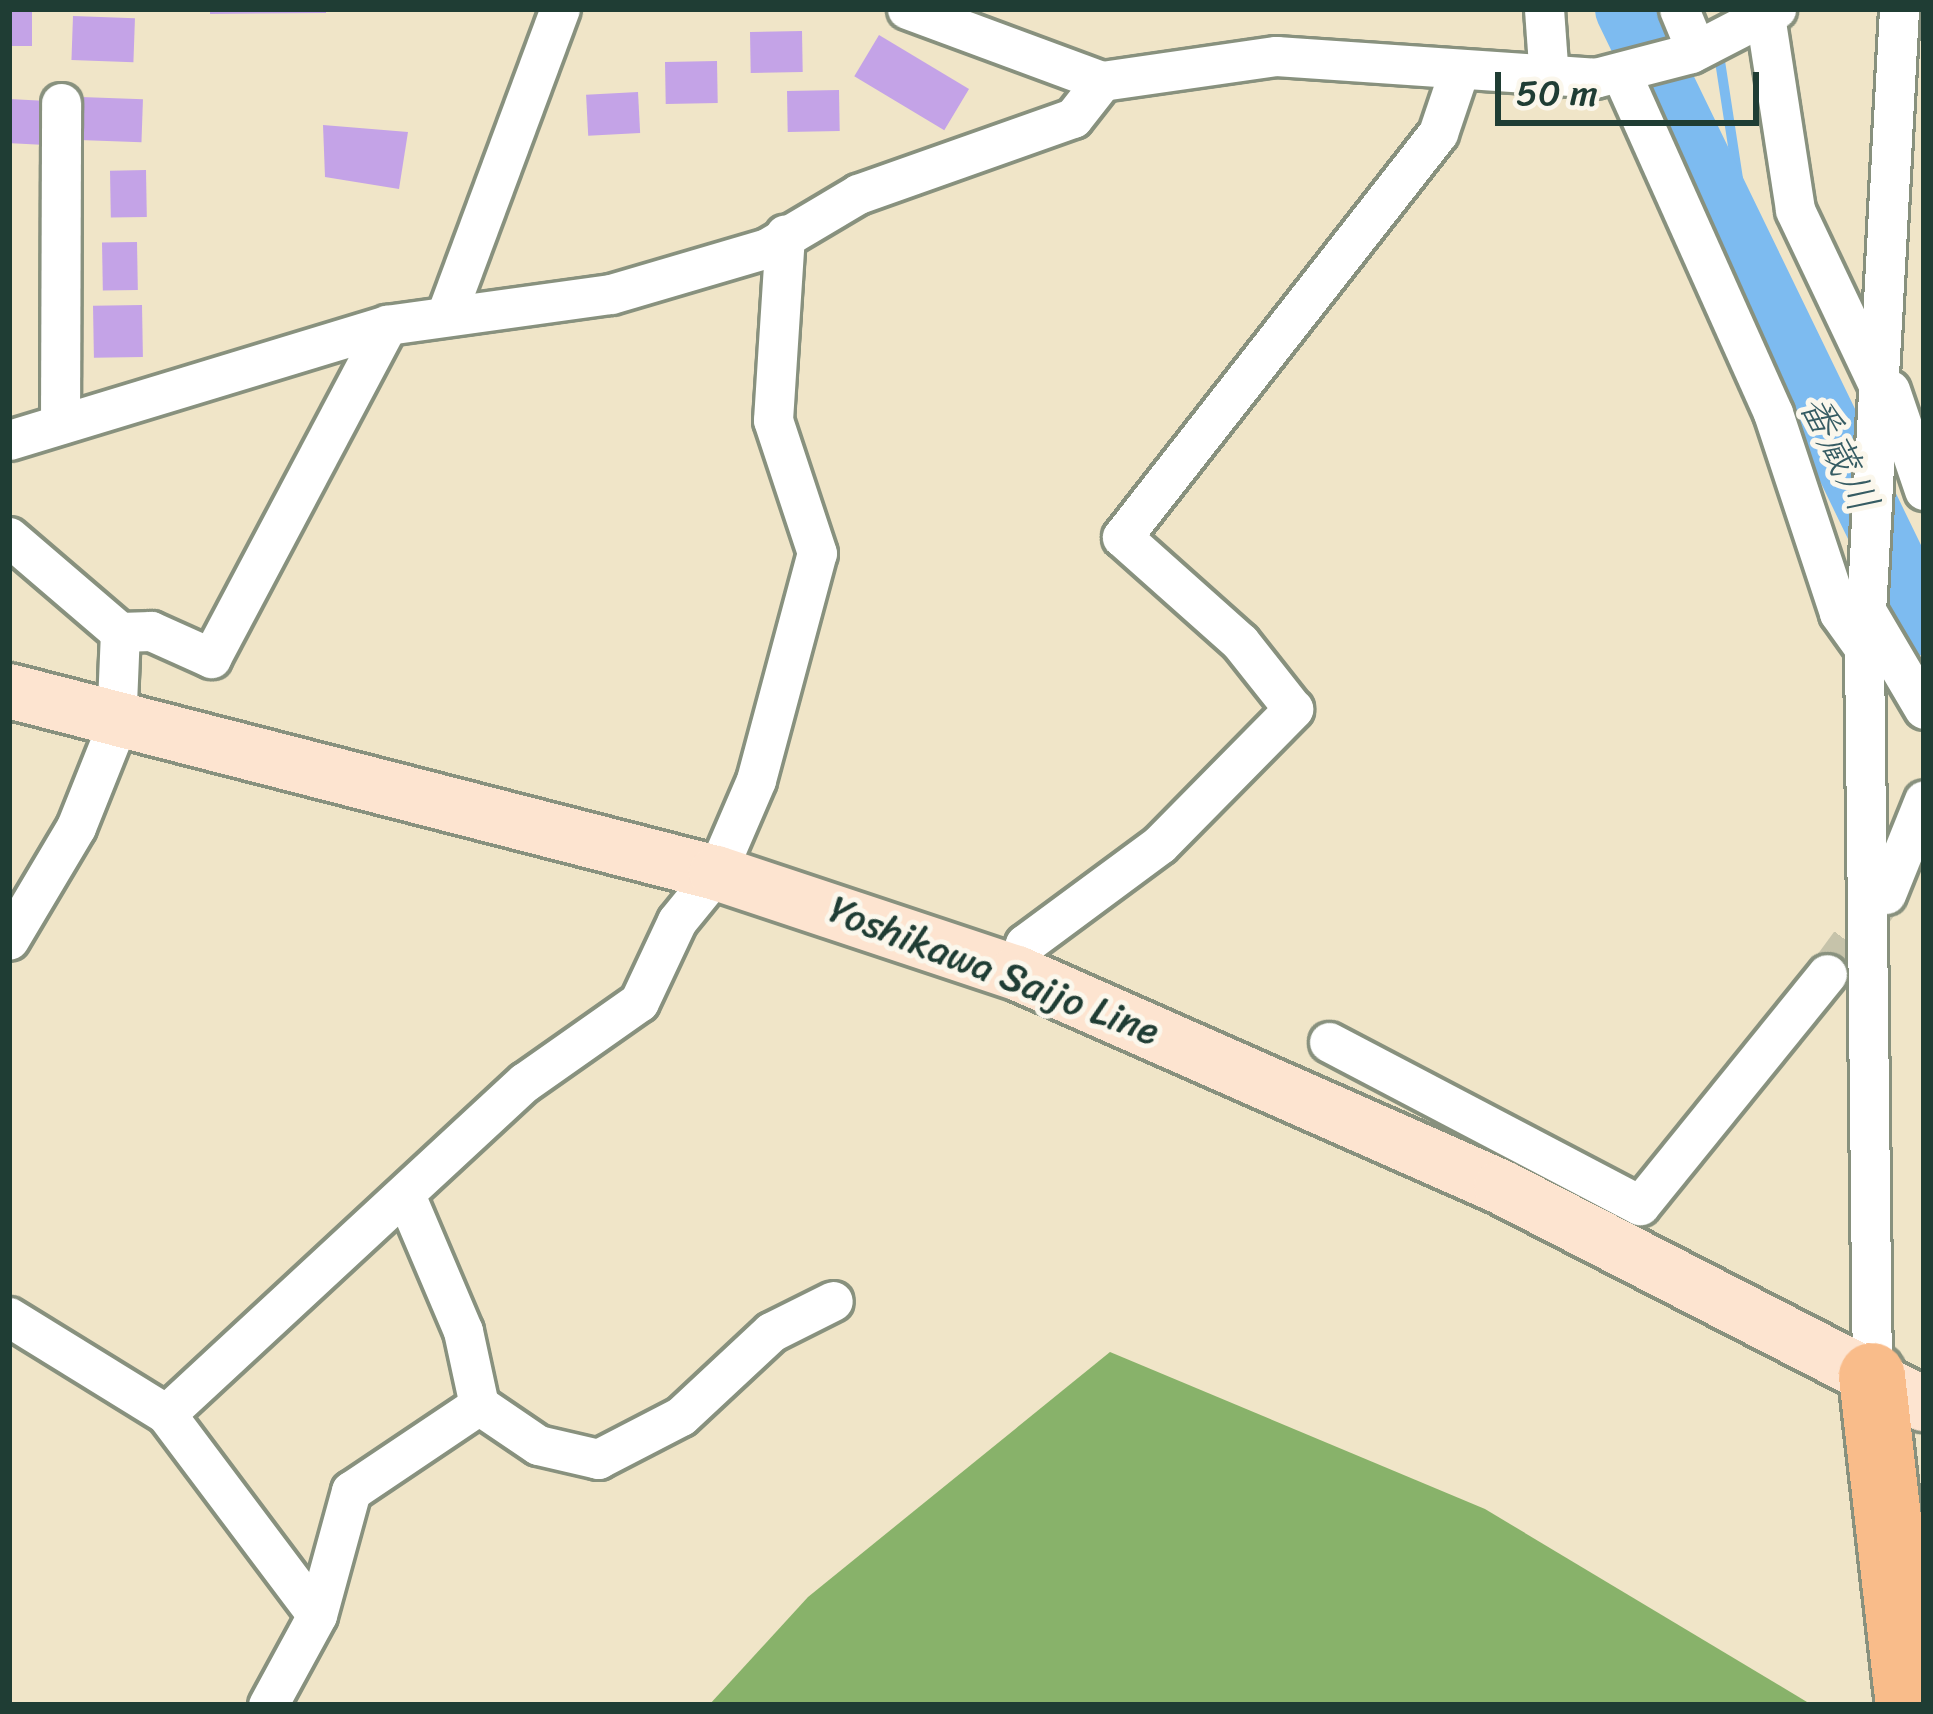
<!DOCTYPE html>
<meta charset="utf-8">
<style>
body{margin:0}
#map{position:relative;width:1933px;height:1714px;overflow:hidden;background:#f0e5c8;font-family:Sriracha,"Klee One",sans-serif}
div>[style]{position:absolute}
.forest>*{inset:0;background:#88b26a}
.stream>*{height:10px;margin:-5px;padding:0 5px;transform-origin:5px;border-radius:5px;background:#7dbbf0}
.river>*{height:63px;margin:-31.5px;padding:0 31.5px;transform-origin:31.5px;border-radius:31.5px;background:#7dbbf0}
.building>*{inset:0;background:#c4a3e7;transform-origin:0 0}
.street-tunnel>*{height:39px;margin-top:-19.5px;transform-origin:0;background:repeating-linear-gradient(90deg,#c6c3aa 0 39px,transparent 0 59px)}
.roads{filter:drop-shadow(3px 0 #88917e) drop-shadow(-3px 0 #88917e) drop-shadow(0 3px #88917e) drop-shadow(0 -3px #88917e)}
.street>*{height:39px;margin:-19.5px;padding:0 19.5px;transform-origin:19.5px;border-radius:19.5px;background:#fff}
.secondary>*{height:54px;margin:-27px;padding:0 27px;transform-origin:27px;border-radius:27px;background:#fde4d0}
.highway>*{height:66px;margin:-33px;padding:0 33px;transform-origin:33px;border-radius:33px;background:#f9bc8a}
span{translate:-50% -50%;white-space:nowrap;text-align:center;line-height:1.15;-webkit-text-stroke:10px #fbf7ec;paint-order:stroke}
.street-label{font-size:39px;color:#1f3d34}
.water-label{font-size:42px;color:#365c63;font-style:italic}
.frame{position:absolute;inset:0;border:12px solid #1f3d34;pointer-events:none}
.scale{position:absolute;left:1495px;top:72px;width:264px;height:54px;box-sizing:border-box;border:6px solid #1f3d34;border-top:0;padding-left:15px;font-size:36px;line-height:42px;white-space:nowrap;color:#1f3d34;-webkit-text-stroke:9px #fbf7ec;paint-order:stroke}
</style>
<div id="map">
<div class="forest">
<i style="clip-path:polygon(1110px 1352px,1485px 1509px,1812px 1705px,709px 1705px,808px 1597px)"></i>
</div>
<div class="stream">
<i style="left:1718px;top:48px;width:238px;rotate:81.3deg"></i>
</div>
<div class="river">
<i style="left:1626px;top:9px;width:683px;rotate:64.15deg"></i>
</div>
<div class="building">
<i style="left:9px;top:9px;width:23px;height:37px"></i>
<i style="clip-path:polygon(210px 9px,326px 9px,326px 13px,210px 14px)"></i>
<i style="left:73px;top:16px;width:62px;height:44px;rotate:2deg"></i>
<i style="left:802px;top:31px;width:41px;height:52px;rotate:89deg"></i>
<i style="left:879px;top:35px;width:105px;height:48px;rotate:31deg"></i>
<i style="left:717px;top:61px;width:42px;height:52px;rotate:89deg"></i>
<i style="left:839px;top:90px;width:41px;height:52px;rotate:89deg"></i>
<i style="left:638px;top:92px;width:41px;height:52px;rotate:87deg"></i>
<i style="left:81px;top:97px;width:62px;height:43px;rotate:2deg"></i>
<i style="left:9px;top:99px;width:34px;height:44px;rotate:3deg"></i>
<i style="clip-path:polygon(323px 125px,408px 132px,399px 189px,325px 177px)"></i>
<i style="left:146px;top:170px;width:47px;height:36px;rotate:89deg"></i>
<i style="left:137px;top:242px;width:48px;height:35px;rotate:89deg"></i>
<i style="left:142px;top:305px;width:52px;height:49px;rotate:89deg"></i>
</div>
<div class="street-tunnel">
<i style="left:1827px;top:974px;width:88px;rotate:-53.8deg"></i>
</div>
<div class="roads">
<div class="street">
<i style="left:907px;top:9px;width:208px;rotate:20.3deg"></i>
<i style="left:1544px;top:9px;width:70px;rotate:85.9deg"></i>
<i style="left:1679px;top:9px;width:44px;rotate:67.5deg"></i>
<i style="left:1764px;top:9px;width:203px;rotate:81.2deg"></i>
<i style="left:1795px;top:210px;width:196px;rotate:64.6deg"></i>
<i style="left:1621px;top:73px;width:372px;rotate:65.9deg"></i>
<i style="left:1773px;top:413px;width:211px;rotate:71.7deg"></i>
<i style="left:1839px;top:613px;width:43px;rotate:54.5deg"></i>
<i style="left:446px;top:315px;width:327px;rotate:-69.6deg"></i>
<i style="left:1890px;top:390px;width:106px;rotate:71.2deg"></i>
<i style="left:60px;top:424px;width:321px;rotate:-89.8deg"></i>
<i style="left:9px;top:440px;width:395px;rotate:-16.9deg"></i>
<i style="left:387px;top:325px;width:226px;rotate:-7.9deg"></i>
<i style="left:611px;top:294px;width:163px;rotate:-16.4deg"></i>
<i style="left:767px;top:248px;width:106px;rotate:-30.7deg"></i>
<i style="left:858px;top:194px;width:228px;rotate:-19.5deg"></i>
<i style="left:1073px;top:118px;width:47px;rotate:-51.9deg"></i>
<i style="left:1102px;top:81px;width:176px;rotate:-8.2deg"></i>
<i style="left:1276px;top:56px;width:320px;rotate:3.9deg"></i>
<i style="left:1595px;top:78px;width:99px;rotate:-14.6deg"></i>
<i style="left:1691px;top:53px;width:96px;rotate:-27.4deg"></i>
<i style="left:9px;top:537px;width:146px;rotate:40.6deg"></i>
<i style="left:120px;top:632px;width:95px;rotate:92.4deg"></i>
<i style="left:116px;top:727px;width:108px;rotate:111.8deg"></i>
<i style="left:76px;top:827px;width:131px;rotate:120.7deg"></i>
<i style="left:1868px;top:614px;width:110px;rotate:59.5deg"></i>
<i style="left:120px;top:632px;width:31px;rotate:-2deg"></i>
<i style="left:151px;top:631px;width:66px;rotate:24.2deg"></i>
<i style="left:211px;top:658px;width:377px;rotate:-62.1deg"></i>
<i style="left:1886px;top:894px;width:101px;rotate:-68deg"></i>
<i style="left:1017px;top:973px;width:30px;rotate:-75deg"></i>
<i style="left:1025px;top:944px;width:168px;rotate:-36.5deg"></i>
<i style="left:1160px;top:844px;width:190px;rotate:-45.4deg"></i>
<i style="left:1293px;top:709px;width:85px;rotate:-128.3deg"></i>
<i style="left:1240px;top:642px;width:158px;rotate:-138.3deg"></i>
<i style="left:1122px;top:537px;width:513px;rotate:-51.97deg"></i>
<i style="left:1438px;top:133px;width:65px;rotate:-71.3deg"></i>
<i style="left:1329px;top:1042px;width:351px;rotate:27.7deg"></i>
<i style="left:1640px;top:1205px;width:297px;rotate:-51deg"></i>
<i style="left:9px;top:1317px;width:185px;rotate:31.7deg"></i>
<i style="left:166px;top:1414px;width:251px;rotate:53.1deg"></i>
<i style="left:1872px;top:1376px;width:728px;rotate:-90.63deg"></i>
<i style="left:1864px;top:648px;width:640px;rotate:-86.86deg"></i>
<i style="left:479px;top:1405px;width:71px;rotate:34.1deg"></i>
<i style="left:538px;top:1445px;width:62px;rotate:13.1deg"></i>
<i style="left:598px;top:1459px;width:93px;rotate:-27.4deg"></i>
<i style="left:681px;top:1416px;width:123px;rotate:-43deg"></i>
<i style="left:771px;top:1332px;width:69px;rotate:-26.6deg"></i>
<i style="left:166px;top:1414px;width:489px;rotate:-42.8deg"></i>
<i style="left:525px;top:1082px;width:139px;rotate:-35.1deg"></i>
<i style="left:639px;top:1002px;width:89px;rotate:-64.9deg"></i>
<i style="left:677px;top:921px;width:62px;rotate:-50.9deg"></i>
<i style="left:716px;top:873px;width:101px;rotate:-66.7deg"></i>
<i style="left:756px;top:780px;width:235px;rotate:-75deg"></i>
<i style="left:817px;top:553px;width:140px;rotate:-108.3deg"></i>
<i style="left:773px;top:420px;width:186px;rotate:-86.3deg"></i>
<i style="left:268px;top:1705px;width:102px;rotate:-61.4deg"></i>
<i style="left:317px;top:1615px;width:129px;rotate:-74.7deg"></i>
<i style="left:351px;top:1491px;width:154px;rotate:-33.9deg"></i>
<i style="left:479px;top:1405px;width:76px;rotate:-102.2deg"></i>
<i style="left:463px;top:1331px;width:146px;rotate:-113deg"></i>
</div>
<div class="secondary">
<i style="left:9px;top:691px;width:730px;rotate:14.44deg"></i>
<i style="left:716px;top:873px;width:317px;rotate:18.4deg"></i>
<i style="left:1017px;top:973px;width:529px;rotate:23.85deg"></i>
<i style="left:1501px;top:1187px;width:475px;rotate:27.2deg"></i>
</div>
<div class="highway">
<i style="left:1872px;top:1376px;width:331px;rotate:83.6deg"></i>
</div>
</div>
<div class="street-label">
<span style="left:994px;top:971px;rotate:21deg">Yoshikawa Saijo Line</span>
</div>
<div class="water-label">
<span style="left:1839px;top:453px;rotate:64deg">番蔵川</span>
</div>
<div class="frame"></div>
<div class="scale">50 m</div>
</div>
